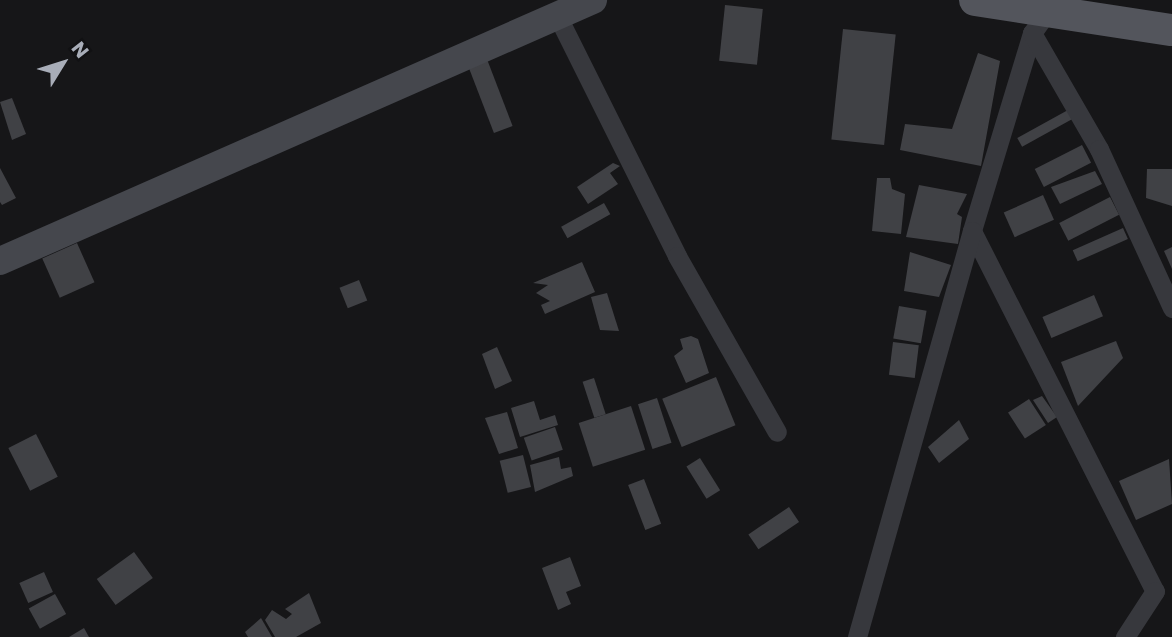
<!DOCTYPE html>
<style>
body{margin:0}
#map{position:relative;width:1172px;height:637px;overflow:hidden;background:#161618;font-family:Poppins,sans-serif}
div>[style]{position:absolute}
.building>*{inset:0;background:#404145;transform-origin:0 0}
.minor>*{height:19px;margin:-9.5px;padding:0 9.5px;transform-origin:9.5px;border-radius:9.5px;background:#37383d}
.secondary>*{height:28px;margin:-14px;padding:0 14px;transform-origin:14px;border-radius:14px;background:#45474d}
.primary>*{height:32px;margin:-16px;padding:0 16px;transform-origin:16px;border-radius:16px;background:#53555c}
span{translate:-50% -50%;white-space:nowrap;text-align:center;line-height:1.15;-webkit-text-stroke:5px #111113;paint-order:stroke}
.north{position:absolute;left:28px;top:28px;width:70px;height:70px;-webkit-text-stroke:5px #111113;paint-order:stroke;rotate:52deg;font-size:19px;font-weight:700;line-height:28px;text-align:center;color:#a8adb8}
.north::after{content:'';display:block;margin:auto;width:24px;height:32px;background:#a8adb8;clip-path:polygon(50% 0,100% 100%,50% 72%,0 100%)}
</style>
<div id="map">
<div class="building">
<i style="left:725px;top:5px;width:38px;height:56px;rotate:6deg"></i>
<i style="left:843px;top:29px;width:53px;height:111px;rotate:6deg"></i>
<i style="clip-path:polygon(978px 53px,1000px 61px,981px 166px,900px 150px,905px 124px,952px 129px)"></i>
<i style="left:485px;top:54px;width:77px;height:20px;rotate:69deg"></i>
<i style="clip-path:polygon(12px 98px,26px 134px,12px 140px,0 102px)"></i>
<i style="left:1068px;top:110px;width:10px;height:58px;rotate:61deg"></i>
<i style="left:1082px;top:145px;width:20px;height:53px;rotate:63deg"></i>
<i style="clip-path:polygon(613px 163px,620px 166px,610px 173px,618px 184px,588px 204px,577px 187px)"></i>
<i style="clip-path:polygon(0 168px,16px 198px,2px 205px,0 202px)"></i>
<i style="clip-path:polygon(1147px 169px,1172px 169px,1172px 206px,1146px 198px)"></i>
<i style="clip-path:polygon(1095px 171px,1102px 184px,1060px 204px,1051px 187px)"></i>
<i style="clip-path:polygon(877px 178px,890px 178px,892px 189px,905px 194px,901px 234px,872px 231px)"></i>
<i style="clip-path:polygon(919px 185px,967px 194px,957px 214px,962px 217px,958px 244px,906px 237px)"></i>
<i style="left:1043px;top:195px;width:27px;height:43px;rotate:66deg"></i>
<i style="left:1110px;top:197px;width:20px;height:57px;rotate:63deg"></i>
<i style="left:604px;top:203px;width:13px;height:49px;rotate:61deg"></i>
<i style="left:1123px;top:228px;width:12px;height:55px;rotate:66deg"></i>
<i style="left:77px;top:243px;width:43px;height:38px;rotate:66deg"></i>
<i style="clip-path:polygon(1172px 247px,1172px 269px,1164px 251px)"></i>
<i style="clip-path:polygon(910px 252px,951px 265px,939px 297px,904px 291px)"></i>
<i style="clip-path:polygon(582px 262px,595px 292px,545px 314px,541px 305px,550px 301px,536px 293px,548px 285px,533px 283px)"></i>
<i style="left:359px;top:280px;width:22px;height:21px;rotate:68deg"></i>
<i style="clip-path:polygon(607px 293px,619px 331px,600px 330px,591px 297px)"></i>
<i style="left:1094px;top:295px;width:23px;height:56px;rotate:67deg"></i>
<i style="left:899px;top:306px;width:28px;height:33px;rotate:10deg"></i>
<i style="clip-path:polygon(691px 336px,698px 339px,709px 373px,686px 383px,674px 356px,683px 349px,680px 339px)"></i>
<i style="clip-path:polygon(1116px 341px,1123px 358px,1078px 406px,1061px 362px)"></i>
<i style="left:893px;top:342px;width:26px;height:33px;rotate:7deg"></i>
<i style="clip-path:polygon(497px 347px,512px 381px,495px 389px,482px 354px)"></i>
<i style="left:716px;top:377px;width:52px;height:58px;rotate:68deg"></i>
<i style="left:594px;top:378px;width:38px;height:12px;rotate:72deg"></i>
<i style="clip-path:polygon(1042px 396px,1057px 417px,1048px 423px,1033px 400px)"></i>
<i style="left:657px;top:398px;width:47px;height:20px;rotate:72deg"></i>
<i style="left:1029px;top:399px;width:31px;height:25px;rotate:57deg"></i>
<i style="clip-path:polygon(534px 401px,540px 420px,555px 415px,558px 425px,520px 437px,511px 408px)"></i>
<i style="left:631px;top:406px;width:46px;height:55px;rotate:72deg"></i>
<i style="clip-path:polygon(507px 412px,518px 448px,499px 454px,485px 418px)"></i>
<i style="clip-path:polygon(959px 420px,969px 439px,939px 463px,928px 447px)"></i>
<i style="left:555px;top:427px;width:24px;height:33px;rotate:71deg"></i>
<i style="left:36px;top:434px;width:48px;height:31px;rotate:63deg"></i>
<i style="left:523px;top:455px;width:33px;height:24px;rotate:76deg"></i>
<i style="clip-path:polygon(559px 457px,561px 469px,571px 467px,573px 476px,535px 492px,530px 465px)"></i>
<i style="left:700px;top:458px;width:38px;height:16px;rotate:58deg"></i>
<i style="clip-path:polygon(1169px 459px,1172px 504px,1136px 520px,1119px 481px)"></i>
<i style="left:644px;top:479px;width:48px;height:17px;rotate:69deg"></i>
<i style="left:789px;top:507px;width:18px;height:49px;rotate:56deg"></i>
<i style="left:134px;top:552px;width:32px;height:46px;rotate:54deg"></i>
<i style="clip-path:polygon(570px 557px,581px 586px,566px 592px,571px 604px,558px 610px,542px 568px)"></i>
<i style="left:44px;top:572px;width:22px;height:27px;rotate:66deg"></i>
<i style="clip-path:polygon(309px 593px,321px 623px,296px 637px,275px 637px,265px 620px,272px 610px,286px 619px,292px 614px,285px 609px)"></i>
<i style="left:55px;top:594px;width:23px;height:30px;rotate:61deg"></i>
<i style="clip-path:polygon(261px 618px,272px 637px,248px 637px,245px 632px)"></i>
<i style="clip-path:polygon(84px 628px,89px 637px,69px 637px)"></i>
</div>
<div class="minor">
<i style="left:1048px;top:11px;width:27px;rotate:126deg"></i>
<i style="left:1032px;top:33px;width:207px;rotate:106.9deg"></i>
<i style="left:972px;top:231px;width:404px;rotate:63.1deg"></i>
<i style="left:1155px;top:591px;width:55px;rotate:123.1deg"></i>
<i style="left:556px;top:13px;width:271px;rotate:63.5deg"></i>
<i style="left:677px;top:256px;width:202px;rotate:60.4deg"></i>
<i style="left:1032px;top:33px;width:134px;rotate:60deg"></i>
<i style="left:1099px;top:149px;width:175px;rotate:65.3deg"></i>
<i style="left:857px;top:637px;width:422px;rotate:-74.2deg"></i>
</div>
<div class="secondary">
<i style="left:0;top:261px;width:648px;rotate:-23.76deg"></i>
</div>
<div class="primary">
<i style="left:975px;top:0;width:199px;rotate:8.7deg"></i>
</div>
<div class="north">N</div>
</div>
